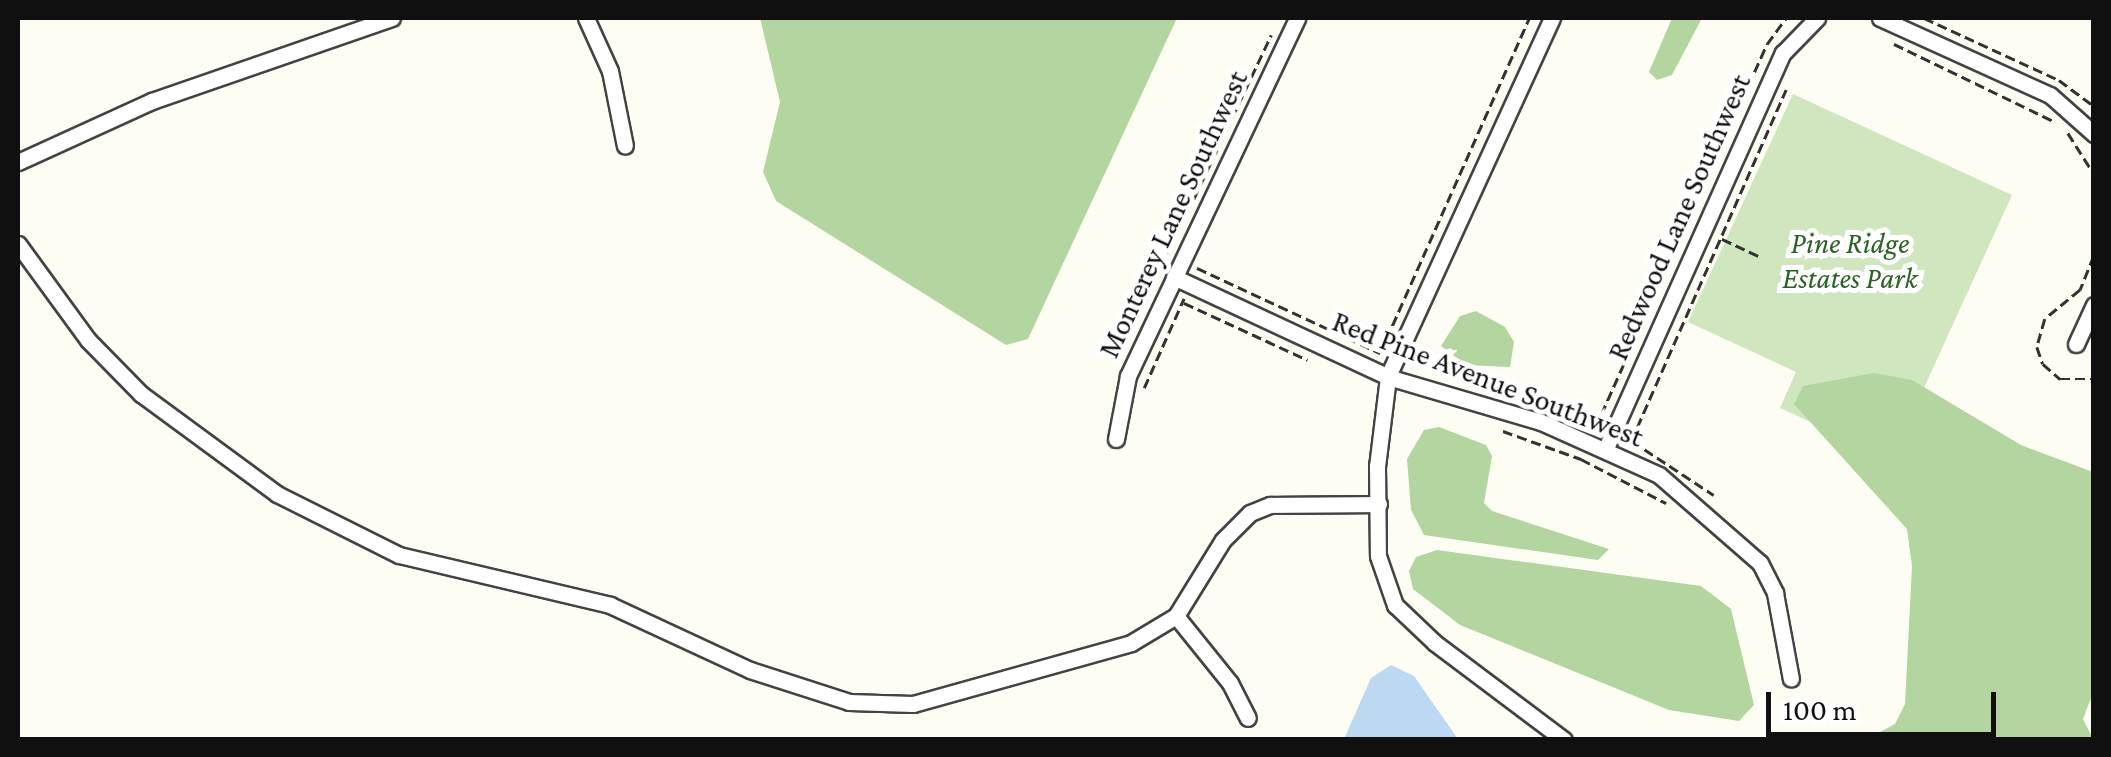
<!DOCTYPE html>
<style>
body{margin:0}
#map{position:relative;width:2111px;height:757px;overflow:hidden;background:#fefdf3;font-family:"Crimson Pro",serif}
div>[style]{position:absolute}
.green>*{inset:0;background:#cfe6bf}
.forest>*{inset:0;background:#b3d5a0}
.water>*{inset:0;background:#bdd8f1}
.path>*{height:2.5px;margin-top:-1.25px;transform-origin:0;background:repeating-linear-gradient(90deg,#323232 0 10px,transparent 0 15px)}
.roads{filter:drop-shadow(2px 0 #434343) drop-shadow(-2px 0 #434343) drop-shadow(0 2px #434343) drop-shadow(0 -2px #434343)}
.street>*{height:15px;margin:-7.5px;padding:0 7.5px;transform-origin:7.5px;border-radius:7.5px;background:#fff}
span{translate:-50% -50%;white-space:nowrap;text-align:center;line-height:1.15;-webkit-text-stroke:10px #fff;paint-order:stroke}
.street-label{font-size:30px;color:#101010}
.park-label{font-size:30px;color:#2c6225;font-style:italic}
.frame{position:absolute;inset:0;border:20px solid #101010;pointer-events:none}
.scale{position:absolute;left:1766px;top:692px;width:230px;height:45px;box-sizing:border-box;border:5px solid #101010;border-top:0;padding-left:12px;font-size:30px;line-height:35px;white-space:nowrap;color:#101010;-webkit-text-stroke:8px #fff;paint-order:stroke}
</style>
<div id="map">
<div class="green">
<i style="clip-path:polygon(1793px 94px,2012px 195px,1923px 390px,1923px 543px,1881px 454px,1780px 408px,1796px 372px,1688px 322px)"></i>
</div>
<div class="forest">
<i style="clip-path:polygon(760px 18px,1177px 18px,1028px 339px,1006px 345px,776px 201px,763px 172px,780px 102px)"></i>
<i style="clip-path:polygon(1672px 18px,1702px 18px,1672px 75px,1657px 80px,1649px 72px)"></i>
<i style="clip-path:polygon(1476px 311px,1505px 327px,1514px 342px,1510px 367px,1466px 365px,1441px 346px,1460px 316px)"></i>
<i style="clip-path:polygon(1874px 373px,1912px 380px,2021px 445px,2093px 472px,2094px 690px,2083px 719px,2093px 739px,1867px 739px,1895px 724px,1905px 704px,1912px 566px,1907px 529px,1794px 404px,1803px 386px)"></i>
<i style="clip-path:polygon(1439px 427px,1486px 445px,1492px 456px,1484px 503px,1492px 511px,1609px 549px,1598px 560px,1424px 535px,1411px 510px,1407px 459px,1424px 430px)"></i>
<i style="clip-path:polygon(1437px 550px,1701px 586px,1731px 609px,1754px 705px,1739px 721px,1669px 710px,1460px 625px,1413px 589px,1409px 571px,1416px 557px)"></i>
</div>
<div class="water">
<i style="clip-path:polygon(1391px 665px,1414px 676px,1458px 739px,1344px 739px,1371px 678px)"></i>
</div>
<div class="path">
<i style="left:1924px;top:18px;width:149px;rotate:24.7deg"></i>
<i style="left:2059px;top:80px;width:44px;rotate:36.6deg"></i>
<i style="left:1894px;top:44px;width:179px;rotate:25.8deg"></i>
<i style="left:2068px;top:133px;width:49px;rotate:57.6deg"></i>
<i style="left:1722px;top:239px;width:40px;rotate:25deg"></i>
<i style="left:2094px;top:256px;width:37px;rotate:112deg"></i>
<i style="left:2080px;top:290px;width:45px;rotate:140.4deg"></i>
<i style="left:2045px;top:319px;width:29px;rotate:106deg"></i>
<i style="left:2037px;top:347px;width:18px;rotate:71deg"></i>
<i style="left:2043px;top:364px;width:23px;rotate:41deg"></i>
<i style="left:2060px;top:379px;width:34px"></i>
<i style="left:1197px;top:268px;width:202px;rotate:24.9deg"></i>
<i style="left:1380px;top:353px;width:367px;rotate:-66deg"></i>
<i style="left:1184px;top:303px;width:136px;rotate:24.7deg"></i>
<i style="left:1142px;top:308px;width:302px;rotate:-64.7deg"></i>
<i style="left:1144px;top:388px;width:98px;rotate:-66deg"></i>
<i style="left:1511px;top:392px;width:92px;rotate:21.6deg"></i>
<i style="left:1595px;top:428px;width:421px;rotate:-65.9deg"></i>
<i style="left:1767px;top:44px;width:32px;rotate:-54deg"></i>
<i style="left:1503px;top:431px;width:83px;rotate:19.7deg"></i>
<i style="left:1581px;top:459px;width:96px;rotate:27.4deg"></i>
<i style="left:1631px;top:441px;width:384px;rotate:-66.2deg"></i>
<i style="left:1632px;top:441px;width:98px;rotate:33.4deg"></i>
</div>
<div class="roads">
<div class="street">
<i style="left:586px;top:18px;width:58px;rotate:65.6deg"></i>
<i style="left:610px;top:71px;width:76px;rotate:78.7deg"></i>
<i style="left:1552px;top:18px;width:395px;rotate:114.6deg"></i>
<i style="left:1388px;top:377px;width:90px;rotate:97deg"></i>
<i style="left:1377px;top:466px;width:90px;rotate:89.4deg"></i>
<i style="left:1378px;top:556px;width:52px;rotate:70.9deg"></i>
<i style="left:1395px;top:605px;width:55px;rotate:43.5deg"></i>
<i style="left:1435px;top:643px;width:161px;rotate:36.9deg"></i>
<i style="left:1880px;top:18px;width:187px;rotate:24.4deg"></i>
<i style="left:2050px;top:95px;width:59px;rotate:41.6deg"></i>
<i style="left:18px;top:162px;width:147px;rotate:-24.5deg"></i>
<i style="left:152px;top:101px;width:254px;rotate:-19.1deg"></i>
<i style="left:18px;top:244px;width:119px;rotate:53.9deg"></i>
<i style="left:88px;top:340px;width:76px;rotate:45.5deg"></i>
<i style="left:141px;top:394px;width:169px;rotate:36.3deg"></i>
<i style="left:277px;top:494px;width:136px;rotate:26.6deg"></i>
<i style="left:399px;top:555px;width:217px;rotate:13.3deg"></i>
<i style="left:610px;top:605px;width:154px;rotate:24.9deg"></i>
<i style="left:750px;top:670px;width:104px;rotate:17.9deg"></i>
<i style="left:849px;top:702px;width:64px;rotate:1.8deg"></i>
<i style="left:913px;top:704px;width:226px;rotate:-15.6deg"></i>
<i style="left:1131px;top:643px;width:52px;rotate:-31deg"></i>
<i style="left:1176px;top:616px;width:89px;rotate:-58.3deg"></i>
<i style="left:1223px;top:540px;width:38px;rotate:-45deg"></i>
<i style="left:1250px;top:513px;width:22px;rotate:-22deg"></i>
<i style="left:1270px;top:505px;width:109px;rotate:-0.5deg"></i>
<i style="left:1174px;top:277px;width:236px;rotate:25deg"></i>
<i style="left:1388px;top:377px;width:159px;rotate:16.4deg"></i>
<i style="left:1541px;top:422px;width:129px;rotate:24.2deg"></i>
<i style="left:1659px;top:475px;width:134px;rotate:41.1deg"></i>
<i style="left:1760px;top:563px;width:34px;rotate:63deg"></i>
<i style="left:1775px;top:593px;width:87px;rotate:79.5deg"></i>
<i style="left:2076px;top:344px;width:43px;rotate:-65.2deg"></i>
<i style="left:1116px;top:439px;width:64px;rotate:-79.2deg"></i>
<i style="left:1128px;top:376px;width:396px;rotate:-64.7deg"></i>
<i style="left:1606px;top:448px;width:433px;rotate:-65.9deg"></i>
<i style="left:1783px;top:53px;width:49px;rotate:-45.8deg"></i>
<i style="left:1176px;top:616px;width:86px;rotate:51.1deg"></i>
<i style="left:1230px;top:683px;width:39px;rotate:63deg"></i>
</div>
</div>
<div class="street-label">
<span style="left:1173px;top:214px;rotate:-65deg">Monterey Lane Southwest</span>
<span style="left:1679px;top:217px;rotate:-66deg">Redwood Lane Southwest</span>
<span style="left:1488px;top:379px;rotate:21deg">Red Pine Avenue Southwest</span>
</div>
<div class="park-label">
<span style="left:1850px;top:260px">Pine Ridge<br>Estates Park</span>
</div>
<div class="frame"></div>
<div class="scale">100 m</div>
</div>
